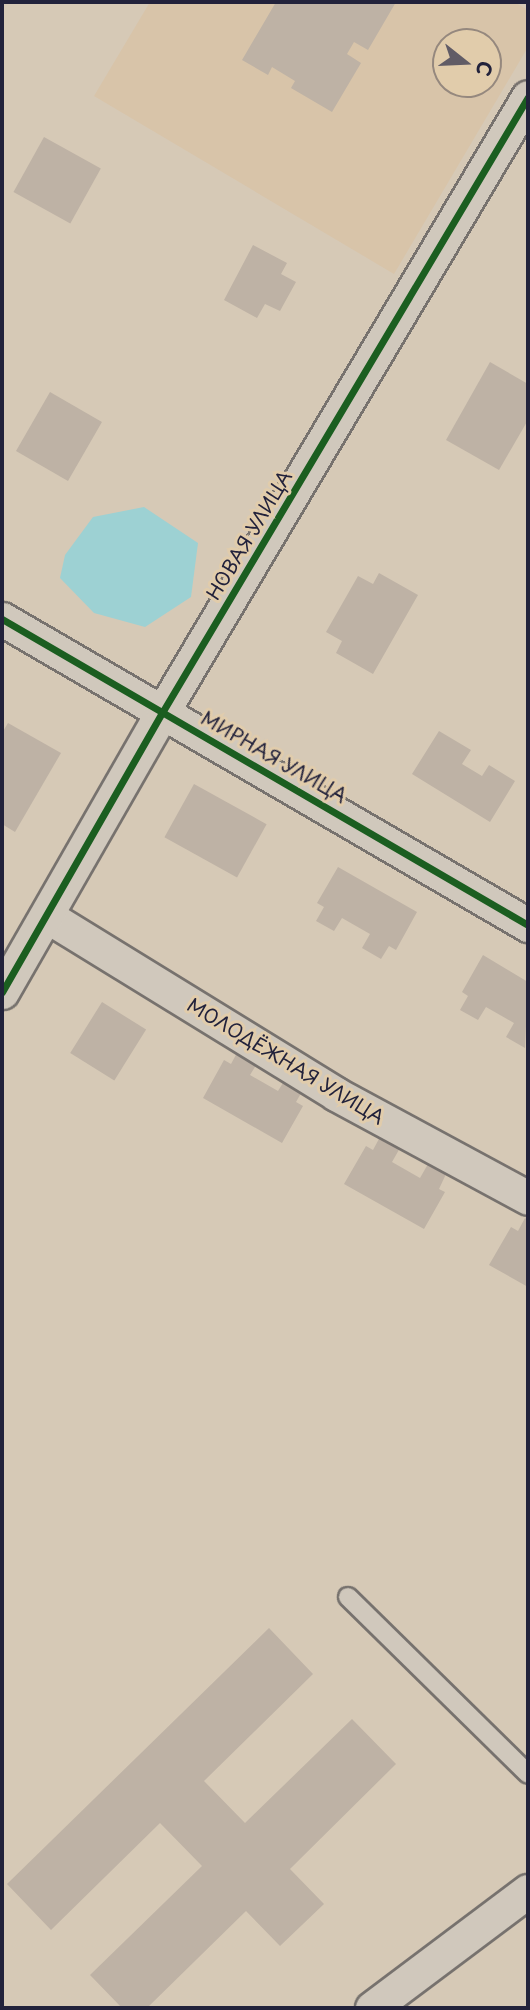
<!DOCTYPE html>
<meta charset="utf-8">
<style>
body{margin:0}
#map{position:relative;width:530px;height:2010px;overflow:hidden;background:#d6c9b6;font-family:"Playpen Sans",sans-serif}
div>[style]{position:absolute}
.built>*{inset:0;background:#d8c4a9}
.water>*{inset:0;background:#9dd1d3}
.building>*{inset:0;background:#beb2a5;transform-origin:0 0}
.roads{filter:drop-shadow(2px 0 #77726e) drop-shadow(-2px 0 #77726e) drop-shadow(0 2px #77726e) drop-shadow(0 -2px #77726e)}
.lane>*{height:18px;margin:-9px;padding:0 9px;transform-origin:9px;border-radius:9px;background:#d0c8bc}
.street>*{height:33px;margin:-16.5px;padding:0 16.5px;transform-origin:16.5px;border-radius:16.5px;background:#d0c8bc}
.cycleway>*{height:7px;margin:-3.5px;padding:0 3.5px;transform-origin:3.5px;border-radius:3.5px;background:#1b5e20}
span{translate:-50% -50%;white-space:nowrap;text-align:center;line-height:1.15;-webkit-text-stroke:6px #e1ccab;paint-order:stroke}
.street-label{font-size:19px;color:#22223b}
.frame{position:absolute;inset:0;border:4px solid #22223b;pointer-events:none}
.north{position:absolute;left:432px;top:28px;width:70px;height:70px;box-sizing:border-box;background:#e1ccab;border:2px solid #95887e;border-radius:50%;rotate:108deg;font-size:19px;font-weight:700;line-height:28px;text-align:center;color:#22223b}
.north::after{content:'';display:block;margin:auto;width:24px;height:32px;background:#615c66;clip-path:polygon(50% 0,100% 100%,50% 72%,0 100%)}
</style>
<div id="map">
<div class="built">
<i style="clip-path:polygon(evenodd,150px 2px,514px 2px,528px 10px,528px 47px,394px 274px,94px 96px,150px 2px,446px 42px,488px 42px,488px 84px,446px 84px,446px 42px)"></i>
</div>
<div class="water">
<i style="clip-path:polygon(144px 507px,198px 543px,191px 597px,145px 627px,94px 613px,60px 578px,65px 555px,93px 517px)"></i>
</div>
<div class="building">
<i style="clip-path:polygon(276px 2px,396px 2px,368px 50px,354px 42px,347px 54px,361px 63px,332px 112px,291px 88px,295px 81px,272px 67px,268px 75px,242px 60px)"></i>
<i style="left:44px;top:137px;width:65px;height:63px;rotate:29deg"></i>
<i style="clip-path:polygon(253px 245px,287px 263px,281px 274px,296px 282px,280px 311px,265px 304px,257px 318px,224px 300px)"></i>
<i style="clip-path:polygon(490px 362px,528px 384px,528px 420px,499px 470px,446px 440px)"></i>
<i style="left:50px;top:392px;width:60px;height:68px;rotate:30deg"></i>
<i style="clip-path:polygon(379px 573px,418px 595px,373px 674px,336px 653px,342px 641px,326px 632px,358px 576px,373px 584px)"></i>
<i style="clip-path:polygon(8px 723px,61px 753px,15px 832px,2px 824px,2px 733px)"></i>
<i style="clip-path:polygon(439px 731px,471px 750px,462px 764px,482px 776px,489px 765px,515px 781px,490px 822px,412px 774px)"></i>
<i style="left:194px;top:784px;width:83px;height:61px;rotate:29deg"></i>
<i style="clip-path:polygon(338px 867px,417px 912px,396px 950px,389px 946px,381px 959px,362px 948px,370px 934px,342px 918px,334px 931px,316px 921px,324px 907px,317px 903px)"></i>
<i style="clip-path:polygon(483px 955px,528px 982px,525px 1048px,506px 1037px,514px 1023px,486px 1007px,478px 1020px,460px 1010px,468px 996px,462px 992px)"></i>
<i style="left:102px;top:1002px;width:52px;height:60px;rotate:32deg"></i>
<i style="clip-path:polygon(238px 1051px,258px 1062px,250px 1075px,278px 1091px,286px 1078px,304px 1088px,296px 1102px,303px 1106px,282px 1143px,203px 1098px,224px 1060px,231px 1064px)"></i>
<i style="clip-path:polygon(380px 1137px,400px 1148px,392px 1162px,420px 1178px,428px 1164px,446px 1174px,439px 1189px,445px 1192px,424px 1229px,344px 1184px,366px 1146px,373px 1150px)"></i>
<i style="clip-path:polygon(525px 1218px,528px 1220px,528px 1287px,489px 1265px,511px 1227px,518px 1231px)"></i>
<i style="clip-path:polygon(269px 1628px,313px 1674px,204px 1781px,245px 1823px,352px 1719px,396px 1764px,290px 1869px,324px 1904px,280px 1946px,246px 1911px,147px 2008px,122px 2008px,90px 1975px,202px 1866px,160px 1823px,51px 1930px,7px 1884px)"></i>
</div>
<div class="roads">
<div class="lane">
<i style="left:348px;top:1597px;width:252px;rotate:44.5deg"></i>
</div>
<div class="street">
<i style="left:2px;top:619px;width:609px;rotate:30.19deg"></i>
<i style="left:47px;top:916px;width:339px;rotate:31.6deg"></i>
<i style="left:336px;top:1094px;width:218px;rotate:28.4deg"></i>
<i style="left:2px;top:992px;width:324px;rotate:-60.2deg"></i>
<i style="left:163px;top:711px;width:714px;rotate:-59.27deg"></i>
<i style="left:372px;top:2008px;width:195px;rotate:-36.9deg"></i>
</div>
</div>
<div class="cycleway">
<i style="left:2px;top:619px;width:609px;rotate:30.19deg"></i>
<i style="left:2px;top:992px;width:324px;rotate:-60.2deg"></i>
<i style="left:163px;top:711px;width:714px;rotate:-59.27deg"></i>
</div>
<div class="street-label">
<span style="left:249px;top:535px;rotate:-59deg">НОВАЯ УЛИЦА</span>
<span style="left:274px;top:757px;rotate:30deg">МИРНАЯ УЛИЦА</span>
<span style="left:286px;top:1061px;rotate:31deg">МОЛОДЁЖНАЯ УЛИЦА</span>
</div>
<div class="frame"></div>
<div class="north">С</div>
</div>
